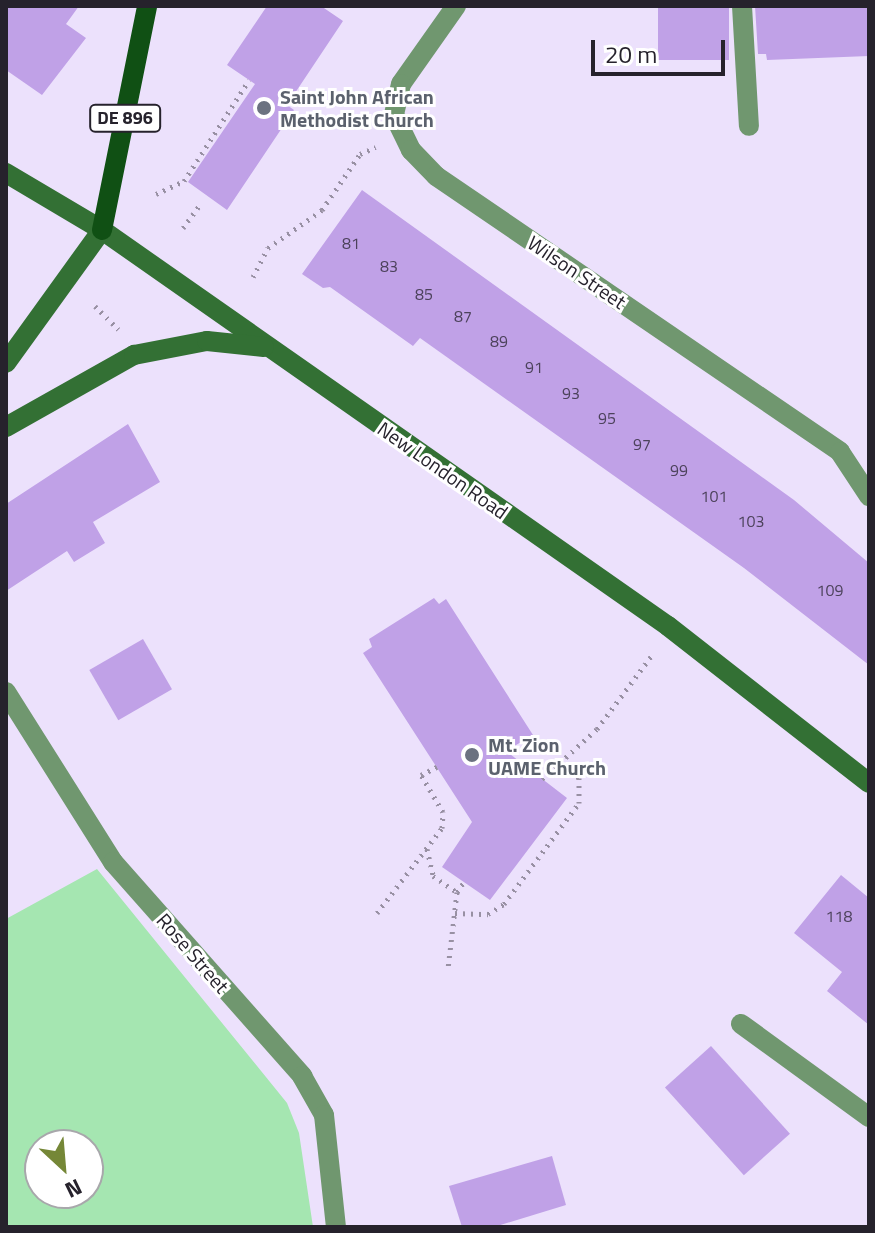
<!DOCTYPE html>
<style>
body{margin:0}
#map{position:relative;width:875px;height:1233px;overflow:hidden;background:#ece1fc;font-family:"Titillium Web",sans-serif}
div>[style]{position:absolute}
.green>*{inset:0;background:#a5e6b1}
.building>*{inset:0;background:#c0a1e7;transform-origin:0 0}
.path>*{height:5px;margin-top:-2.5px;transform-origin:0;background:repeating-linear-gradient(90deg,#9890a3 0 2px,transparent 0 8px)}
.service>*{height:20px;margin:-10px;padding:0 10px;transform-origin:10px;border-radius:10px;background:#70976f}
.minor>*{height:20px;margin:-10px;padding:0 10px;transform-origin:10px;border-radius:10px;background:#70976f}
.secondary>*{height:20px;margin:-10px;padding:0 10px;transform-origin:10px;border-radius:10px;background:#337034}
.primary>*{height:20px;margin:-10px;padding:0 10px;transform-origin:10px;border-radius:10px;background:#105014}
.dots>*{width:22px;height:22px;translate:-50% -50%;box-sizing:border-box;border:4px solid #fff;border-radius:50%}
span{translate:-50% -50%;white-space:nowrap;text-align:center;line-height:1.15;-webkit-text-stroke:6px #fff;paint-order:stroke}
.number-label{font-size:16px;color:#4c425b}
.number-label span{-webkit-text-stroke-width:0}
.shield-label span{padding:2px 6px;background:#fff;border:2px solid;border-radius:6px;-webkit-text-stroke-width:0}
.shield-label{font-size:18px;color:#26222c;font-weight:700}
.worship-label{font-size:20px;color:#5b616d;font-weight:700}
.left{translate:0 -50%;text-align:left}
.street-label{font-size:20px;color:#26222c}
.frame{position:absolute;inset:0;border:8px solid #26222c;pointer-events:none}
.north{position:absolute;left:24px;top:1129px;width:80px;height:80px;box-sizing:border-box;background:#fff;border:2px solid #a8a7ab;border-radius:50%;rotate:154deg;font-size:22px;font-weight:700;line-height:32px;text-align:center;color:#26222c}
.north::after{content:'';display:block;margin:auto;width:28px;height:36px;background:#758737;clip-path:polygon(50% 0,100% 100%,50% 72%,0 100%)}
.scale{position:absolute;left:591px;top:40px;width:134px;height:36px;box-sizing:border-box;border:4px solid #26222c;border-top:0;padding-left:10px;font-size:24px;line-height:28px;white-space:nowrap;color:#26222c;-webkit-text-stroke:6px #fff;paint-order:stroke}
</style>
<div id="map">
<div class="green">
<i style="clip-path:polygon(evenodd,97px 869px,287px 1103px,299px 1133px,313px 1227px,6px 1227px,6px 919px,97px 869px,40px 1145px,88px 1145px,88px 1193px,40px 1193px,40px 1145px)"></i>
</div>
<div class="building">
<i style="clip-path:polygon(6px 6px,79px 6px,66px 24px,86px 38px,42px 95px,6px 70px)"></i>
<i style="clip-path:polygon(267px 6px,321px 6px,343px 21px,287px 105px,294px 110px,227px 210px,188px 182px,255px 84px,227px 65px)"></i>
<i style="left:658px;top:6px;width:71px;height:54px"></i>
<i style="clip-path:polygon(755px 6px,869px 6px,869px 56px,767px 60px,766px 54px,758px 54px)"></i>
<i style="clip-path:polygon(362px 190px,794px 500px,869px 563px,869px 665px,744px 568px,420px 338px,413px 346px,330px 287px,323px 288px,302px 274px)"></i>
<i style="clip-path:polygon(128px 424px,160px 482px,93px 522px,105px 543px,74px 562px,67px 551px,6px 591px,6px 504px)"></i>
<i style="clip-path:polygon(434px 598px,439px 604px,446px 599px,533px 735px,506px 751px,567px 798px,490px 900px,442px 867px,472px 822px,363px 653px,372px 647px,369px 639px)"></i>
<i style="left:143px;top:639px;width:58px;height:62px;rotate:60deg"></i>
<i style="clip-path:polygon(841px 875px,869px 898px,869px 1025px,827px 991px,842px 972px,794px 933px)"></i>
<i style="left:711px;top:1046px;width:118px;height:62px;rotate:48deg"></i>
<i style="clip-path:polygon(552px 1156px,566px 1205px,494px 1227px,462px 1227px,449px 1186px)"></i>
</div>
<div class="path">
<i style="left:156px;top:194px;width:31px;rotate:-25deg"></i>
<i style="left:184px;top:181px;width:120px;rotate:-57.2deg"></i>
<i style="left:183px;top:228px;width:31px;rotate:-54deg"></i>
<i style="left:253px;top:277px;width:33px;rotate:-63deg"></i>
<i style="left:268px;top:248px;width:66px;rotate:-35.1deg"></i>
<i style="left:322px;top:210px;width:68px;rotate:-55.8deg"></i>
<i style="left:360px;top:154px;width:17px;rotate:-24deg"></i>
<i style="left:95px;top:306px;width:33px;rotate:45deg"></i>
<i style="left:542px;top:779px;width:74px;rotate:-42.3deg"></i>
<i style="left:597px;top:729px;width:92px;rotate:-53.4deg"></i>
<i style="left:427px;top:849px;width:28px;rotate:77deg"></i>
<i style="left:433px;top:876px;width:29px;rotate:34deg"></i>
<i style="left:457px;top:892px;width:78px;rotate:96.7deg"></i>
<i style="left:457px;top:892px;width:12px;rotate:-55deg"></i>
<i style="left:377px;top:913px;width:107px;rotate:-52.6deg"></i>
<i style="left:442px;top:828px;width:16px;rotate:-86deg"></i>
<i style="left:443px;top:812px;width:43px;rotate:-120.7deg"></i>
<i style="left:421px;top:775px;width:18px;rotate:-27deg"></i>
<i style="left:455px;top:913px;width:33px;rotate:2deg"></i>
<i style="left:488px;top:914px;width:19px;rotate:-32deg"></i>
<i style="left:504px;top:904px;width:126px;rotate:-53.4deg"></i>
<i style="left:579px;top:803px;width:25px;rotate:-90deg"></i>
<i style="left:579px;top:778px;width:24px;rotate:-126deg"></i>
</div>
<div class="service">
<i style="left:742px;top:6px;width:120px;rotate:86.7deg"></i>
<i style="left:741px;top:1024px;width:158px;rotate:36deg"></i>
</div>
<div class="minor">
<i style="left:456px;top:6px;width:95px;rotate:125.2deg"></i>
<i style="left:401px;top:84px;width:32px;rotate:103deg"></i>
<i style="left:394px;top:115px;width:39px;rotate:64deg"></i>
<i style="left:411px;top:150px;width:36px;rotate:46deg"></i>
<i style="left:436px;top:176px;width:489px;rotate:34.3deg"></i>
<i style="left:840px;top:452px;width:53px;rotate:56.6deg"></i>
<i style="left:6px;top:692px;width:201px;rotate:57.8deg"></i>
<i style="left:113px;top:862px;width:286px;rotate:48.5deg"></i>
<i style="left:302px;top:1076px;width:45px;rotate:60.6deg"></i>
<i style="left:324px;top:1115px;width:113px;rotate:83.9deg"></i>
</div>
<div class="secondary">
<i style="left:6px;top:173px;width:112px;rotate:30.7deg"></i>
<i style="left:102px;top:230px;width:691px;rotate:34.98deg"></i>
<i style="left:668px;top:626px;width:255px;rotate:38deg"></i>
<i style="left:6px;top:363px;width:164px;rotate:-54.2deg"></i>
<i style="left:6px;top:427px;width:147px;rotate:-29.4deg"></i>
<i style="left:134px;top:355px;width:74px;rotate:-10.9deg"></i>
<i style="left:207px;top:341px;width:57px;rotate:6deg"></i>
</div>
<div class="primary">
<i style="left:102px;top:230px;width:228px;rotate:-78.6deg"></i>
</div>
<div class="dots">
<i style="left:264px;top:108px;background:#6b7280"></i>
<i style="left:472px;top:755px;background:#6b7280"></i>
</div>
<div class="number-label">
<span style="left:351px;top:243px">81</span>
<span style="left:389px;top:266px">83</span>
<span style="left:424px;top:294px">85</span>
<span style="left:463px;top:316px">87</span>
<span style="left:499px;top:341px">89</span>
<span style="left:534px;top:367px">91</span>
<span style="left:571px;top:393px">93</span>
<span style="left:607px;top:418px">95</span>
<span style="left:642px;top:444px">97</span>
<span style="left:679px;top:470px">99</span>
<span style="left:714px;top:496px">101</span>
<span style="left:751px;top:521px">103</span>
<span style="left:830px;top:590px">109</span>
<span style="left:839px;top:916px">118</span>
</div>
<div class="shield-label">
<span style="left:125px;top:118px">DE 896</span>
</div>
<div class="worship-label">
<span class="left" style="left:280px;top:108px">Saint John African<br>Methodist Church</span>
<span class="left" style="left:488px;top:756px">Mt. Zion<br>UAME Church</span>
</div>
<div class="street-label">
<span style="left:577px;top:272px;rotate:34deg">Wilson Street</span>
<span style="left:443px;top:470px;rotate:35deg">New London Road</span>
<span style="left:193px;top:953px;rotate:49deg">Rose Street</span>
</div>
<div class="frame"></div>
<div class="north">N</div>
<div class="scale">20 m</div>
</div>
